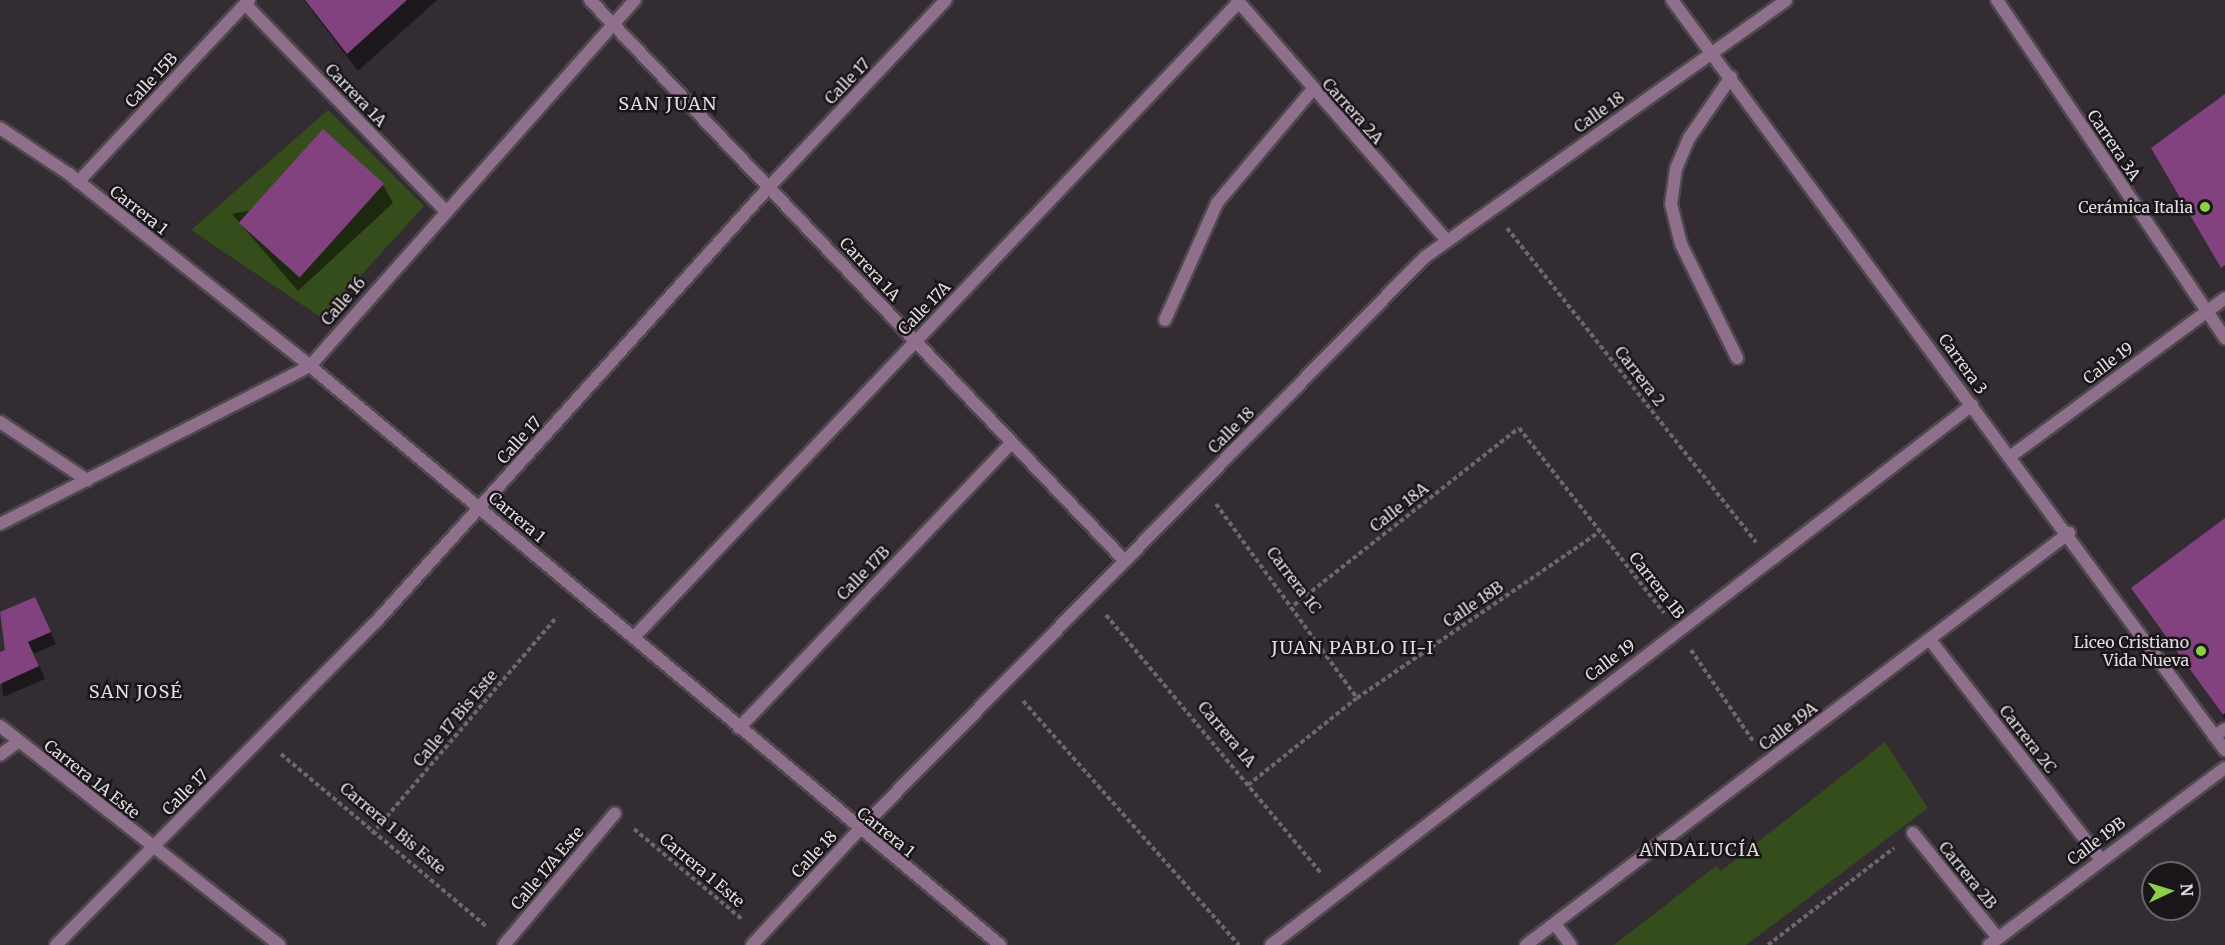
<!DOCTYPE html>
<meta charset="utf-8">
<style>
body{margin:0}
#map{position:relative;width:2225px;height:945px;overflow:hidden;background:#332c33;font-family:Merriweather,serif}
div>[style]{position:absolute}
.green>*{inset:0;background:#354d1b}
.shadow>*{inset:0;background:#0007}
.building>*{inset:0;background:#824280;transform-origin:0 0}
.path>*{height:4px;margin-top:-2px;transform-origin:0;background:repeating-linear-gradient(90deg,#6e686e 0 4.5px,transparent 0 7.5px)}
.roads{filter:drop-shadow(2px 0 #4f484f) drop-shadow(-2px 0 #4f484f) drop-shadow(0 2px #4f484f) drop-shadow(0 -2px #4f484f)}
.service>*{height:12px;margin:-6px;padding:0 6px;transform-origin:6px;border-radius:6px;background:#8e708c}
.minor>*{height:12px;margin:-6px;padding:0 6px;transform-origin:6px;border-radius:6px;background:#8e708c}
.tertiary>*{height:12px;margin:-6px;padding:0 6px;transform-origin:6px;border-radius:6px;background:#8e708c}
.dots>*{width:16px;height:16px;translate:-50% -50%;box-sizing:border-box;border:3px solid #191519;border-radius:50%}
span{translate:-50% -50%;white-space:nowrap;text-align:center;line-height:1.15;-webkit-text-stroke:5px #191519;paint-order:stroke}
.street-label{font-size:16px;color:#e1dce1}
.poi-label{font-size:16px;color:#e1dce1}
.right{translate:-100% -50%;text-align:right}
.neighbourhood-label{font-size:18px;color:#e1dce1;letter-spacing:1.5px}
.north{position:absolute;left:2141px;top:861px;width:60px;height:60px;box-sizing:border-box;background:#191519;border:2px solid #696569;border-radius:50%;rotate:86deg;font-size:16px;font-weight:700;line-height:24px;text-align:center;color:#e1dce1}
.north::after{content:'';display:block;margin:auto;width:21px;height:27px;background:#8dce44;clip-path:polygon(50% 0,100% 100%,50% 72%,0 100%)}
</style>
<div id="map">
<div class="green">
<i style="clip-path:polygon(328px 110px,424px 206px,322px 318px,191px 230px)"></i>
<i style="clip-path:polygon(1885px 742px,1928px 808px,1746px 945px,1614px 945px,1716px 866px,1721px 871px)"></i>
</div>
<div class="shadow">
<i style="clip-path:polygon(304px 0,437px 0,358px 71px)"></i>
<i style="clip-path:polygon(383px 185px,393px 203px,298px 291px,232px 214px)"></i>
<i style="clip-path:polygon(2225px 520px,2225px 719px,2133px 588px)"></i>
<i style="clip-path:polygon(35px 599px,56px 644px,34px 654px,45px 679px,3px 697px,0 654px,7px 651px,0 614px)"></i>
</div>
<div class="building">
<i style="clip-path:polygon(305px 0,407px 0,347px 54px)"></i>
<i style="clip-path:polygon(2225px 94px,2225px 265px,2221px 268px,2151px 148px)"></i>
<i style="left:323px;top:129px;width:82px;height:126px;rotate:42deg"></i>
<i style="clip-path:polygon(2225px 518px,2225px 713px,2223px 715px,2131px 588px)"></i>
<i style="clip-path:polygon(35px 597px,51px 632px,28px 642px,39px 666px,0 684px,0 652px,5px 650px,0 612px)"></i>
</div>
<div class="path">
<i style="left:1507px;top:228px;width:401px;rotate:51.6deg"></i>
<i style="left:1216px;top:504px;width:240px;rotate:54deg"></i>
<i style="left:1294px;top:605px;width:286px;rotate:-38.2deg"></i>
<i style="left:1519px;top:428px;width:235px;rotate:51.9deg"></i>
<i style="left:1106px;top:615px;width:337px;rotate:50.2deg"></i>
<i style="left:1691px;top:650px;width:110px;rotate:55.7deg"></i>
<i style="left:1023px;top:701px;width:326px;rotate:48.5deg"></i>
<i style="left:281px;top:754px;width:269px;rotate:40deg"></i>
<i style="left:1248px;top:785px;width:139px;rotate:-38.6deg"></i>
<i style="left:1357px;top:698px;width:293px;rotate:-34.4deg"></i>
<i style="left:634px;top:829px;width:142px;rotate:39.9deg"></i>
<i style="left:372px;top:834px;width:285px;rotate:-49.6deg"></i>
<i style="left:1768px;top:945px;width:159px;rotate:-37.6deg"></i>
</div>
<div class="roads">
<div class="service">
<i style="left:1731px;top:77px;width:74px;rotate:124.5deg"></i>
<i style="left:1689px;top:138px;width:34px;rotate:113deg"></i>
<i style="left:1676px;top:169px;width:35px;rotate:98deg"></i>
<i style="left:1671px;top:204px;width:41px;rotate:76deg"></i>
<i style="left:1681px;top:244px;width:127px;rotate:63.8deg"></i>
<i style="left:1165px;top:320px;width:128px;rotate:-66deg"></i>
<i style="left:1217px;top:203px;width:148px;rotate:-49.9deg"></i>
<i style="left:1555px;top:924px;width:26px;rotate:53deg"></i>
</div>
<div class="minor">
<i style="left:590px;top:0;width:775px;rotate:46.36deg"></i>
<i style="left:1237px;top:0;width:320px;rotate:48.9deg"></i>
<i style="left:1672px;top:0;width:932px;rotate:53.6deg"></i>
<i style="left:1997px;top:0;width:408px;rotate:56deg"></i>
<i style="left:245px;top:4px;width:286px;rotate:45.9deg"></i>
<i style="left:78px;top:182px;width:250px;rotate:-46.8deg"></i>
<i style="left:0;top:422px;width:105px;rotate:33.7deg"></i>
<i style="left:2011px;top:456px;width:266px;rotate:-36.4deg"></i>
<i style="left:0;top:524px;width:348px;rotate:-27deg"></i>
<i style="left:310px;top:366px;width:489px;rotate:-48.4deg"></i>
<i style="left:634px;top:637px;width:877px;rotate:-46.39deg"></i>
<i style="left:1930px;top:640px;width:276px;rotate:52.1deg"></i>
<i style="left:0;top:726px;width:355px;rotate:38.1deg"></i>
<i style="left:739px;top:728px;width:395px;rotate:-46.3deg"></i>
<i style="left:2214px;top:736px;width:13px;rotate:-32deg"></i>
<i style="left:0;top:755px;width:22px;rotate:-36deg"></i>
<i style="left:1913px;top:833px;width:135px;rotate:51deg"></i>
<i style="left:56px;top:945px;width:453px;rotate:-45.3deg"></i>
<i style="left:375px;top:623px;width:588px;rotate:-47.9deg"></i>
<i style="left:769px;top:187px;width:257px;rotate:-46.6deg"></i>
<i style="left:504px;top:945px;width:172px;rotate:-49.9deg"></i>
<i style="left:752px;top:945px;width:156px;rotate:-47.1deg"></i>
<i style="left:858px;top:831px;width:807px;rotate:-45.35deg"></i>
<i style="left:1425px;top:257px;width:443px;rotate:-35.4deg"></i>
<i style="left:1271px;top:945px;width:885px;rotate:-37.61deg"></i>
<i style="left:1526px;top:945px;width:682px;rotate:-37.19deg"></i>
<i style="left:1989px;top:945px;width:295px;rotate:-36.9deg"></i>
</div>
<div class="tertiary">
<i style="left:0;top:128px;width:83px;rotate:33.7deg"></i>
<i style="left:69px;top:174px;width:308px;rotate:38.5deg"></i>
<i style="left:310px;top:366px;width:901px;rotate:40deg"></i>
</div>
</div>
<div class="dots">
<i style="left:2205px;top:207px;background:#8dce44"></i>
<i style="left:2201px;top:651px;background:#8dce44"></i>
</div>
<div class="street-label">
<span style="left:151px;top:80px;rotate:-47deg">Calle 15B</span>
<span style="left:847px;top:81px;rotate:-46deg">Calle 17</span>
<span style="left:356px;top:95px;rotate:46deg">Carrera 1A</span>
<span style="left:1353px;top:111px;rotate:48deg">Carrera 2A</span>
<span style="left:1599px;top:112px;rotate:-36deg">Calle 18</span>
<span style="left:2114px;top:145px;rotate:56deg">Carrera 3A</span>
<span style="left:139px;top:210px;rotate:38deg">Carrera 1</span>
<span style="left:870px;top:269px;rotate:47deg">Carrera 1A</span>
<span style="left:343px;top:301px;rotate:-49deg">Calle 16</span>
<span style="left:924px;top:308px;rotate:-46deg">Calle 17A</span>
<span style="left:2108px;top:363px;rotate:-37deg">Calle 19</span>
<span style="left:1963px;top:364px;rotate:54deg">Carrera 3</span>
<span style="left:1640px;top:376px;rotate:52deg">Carrera 2</span>
<span style="left:1231px;top:430px;rotate:-45deg">Calle 18</span>
<span style="left:519px;top:440px;rotate:-48deg">Calle 17</span>
<span style="left:1399px;top:507px;rotate:-38deg">Calle 18A</span>
<span style="left:517px;top:517px;rotate:40deg">Carrera 1</span>
<span style="left:863px;top:573px;rotate:-46deg">Calle 17B</span>
<span style="left:1294px;top:580px;rotate:53deg">Carrera 1C</span>
<span style="left:1657px;top:585px;rotate:52deg">Carrera 1B</span>
<span style="left:1473px;top:604px;rotate:-34deg">Calle 18B</span>
<span style="left:1610px;top:660px;rotate:-37deg">Calle 19</span>
<span style="left:455px;top:718px;rotate:-50deg">Calle 17 Bis Este</span>
<span style="left:1788px;top:726px;rotate:-37deg">Calle 19A</span>
<span style="left:1227px;top:734px;rotate:50deg">Carrera 1A</span>
<span style="left:2028px;top:739px;rotate:52deg">Carrera 2C</span>
<span style="left:92px;top:779px;rotate:38deg">Carrera 1A Este</span>
<span style="left:185px;top:792px;rotate:-45deg">Calle 17</span>
<span style="left:393px;top:828px;rotate:40deg">Carrera 1 Bis Este</span>
<span style="left:886px;top:832px;rotate:39deg">Carrera 1</span>
<span style="left:2096px;top:841px;rotate:-37deg">Calle 19B</span>
<span style="left:814px;top:854px;rotate:-47deg">Calle 18</span>
<span style="left:547px;top:868px;rotate:-50deg">Calle 17A Este</span>
<span style="left:702px;top:870px;rotate:40deg">Carrera 1 Este</span>
<span style="left:1968px;top:875px;rotate:51deg">Carrera 2B</span>
</div>
<div class="poi-label">
<span class="right" style="left:2193px;top:207px">Cerámica Italia</span>
<span class="right" style="left:2189px;top:651px">Liceo Cristiano<br>Vida Nueva</span>
</div>
<div class="neighbourhood-label">
<span style="left:668px;top:104px">SAN JUAN</span>
<span style="left:1353px;top:648px">JUAN PABLO II-I</span>
<span style="left:136px;top:692px">SAN JOSÉ</span>
<span style="left:1700px;top:850px">ANDALUCÍA</span>
</div>
<div class="north">N</div>
</div>
